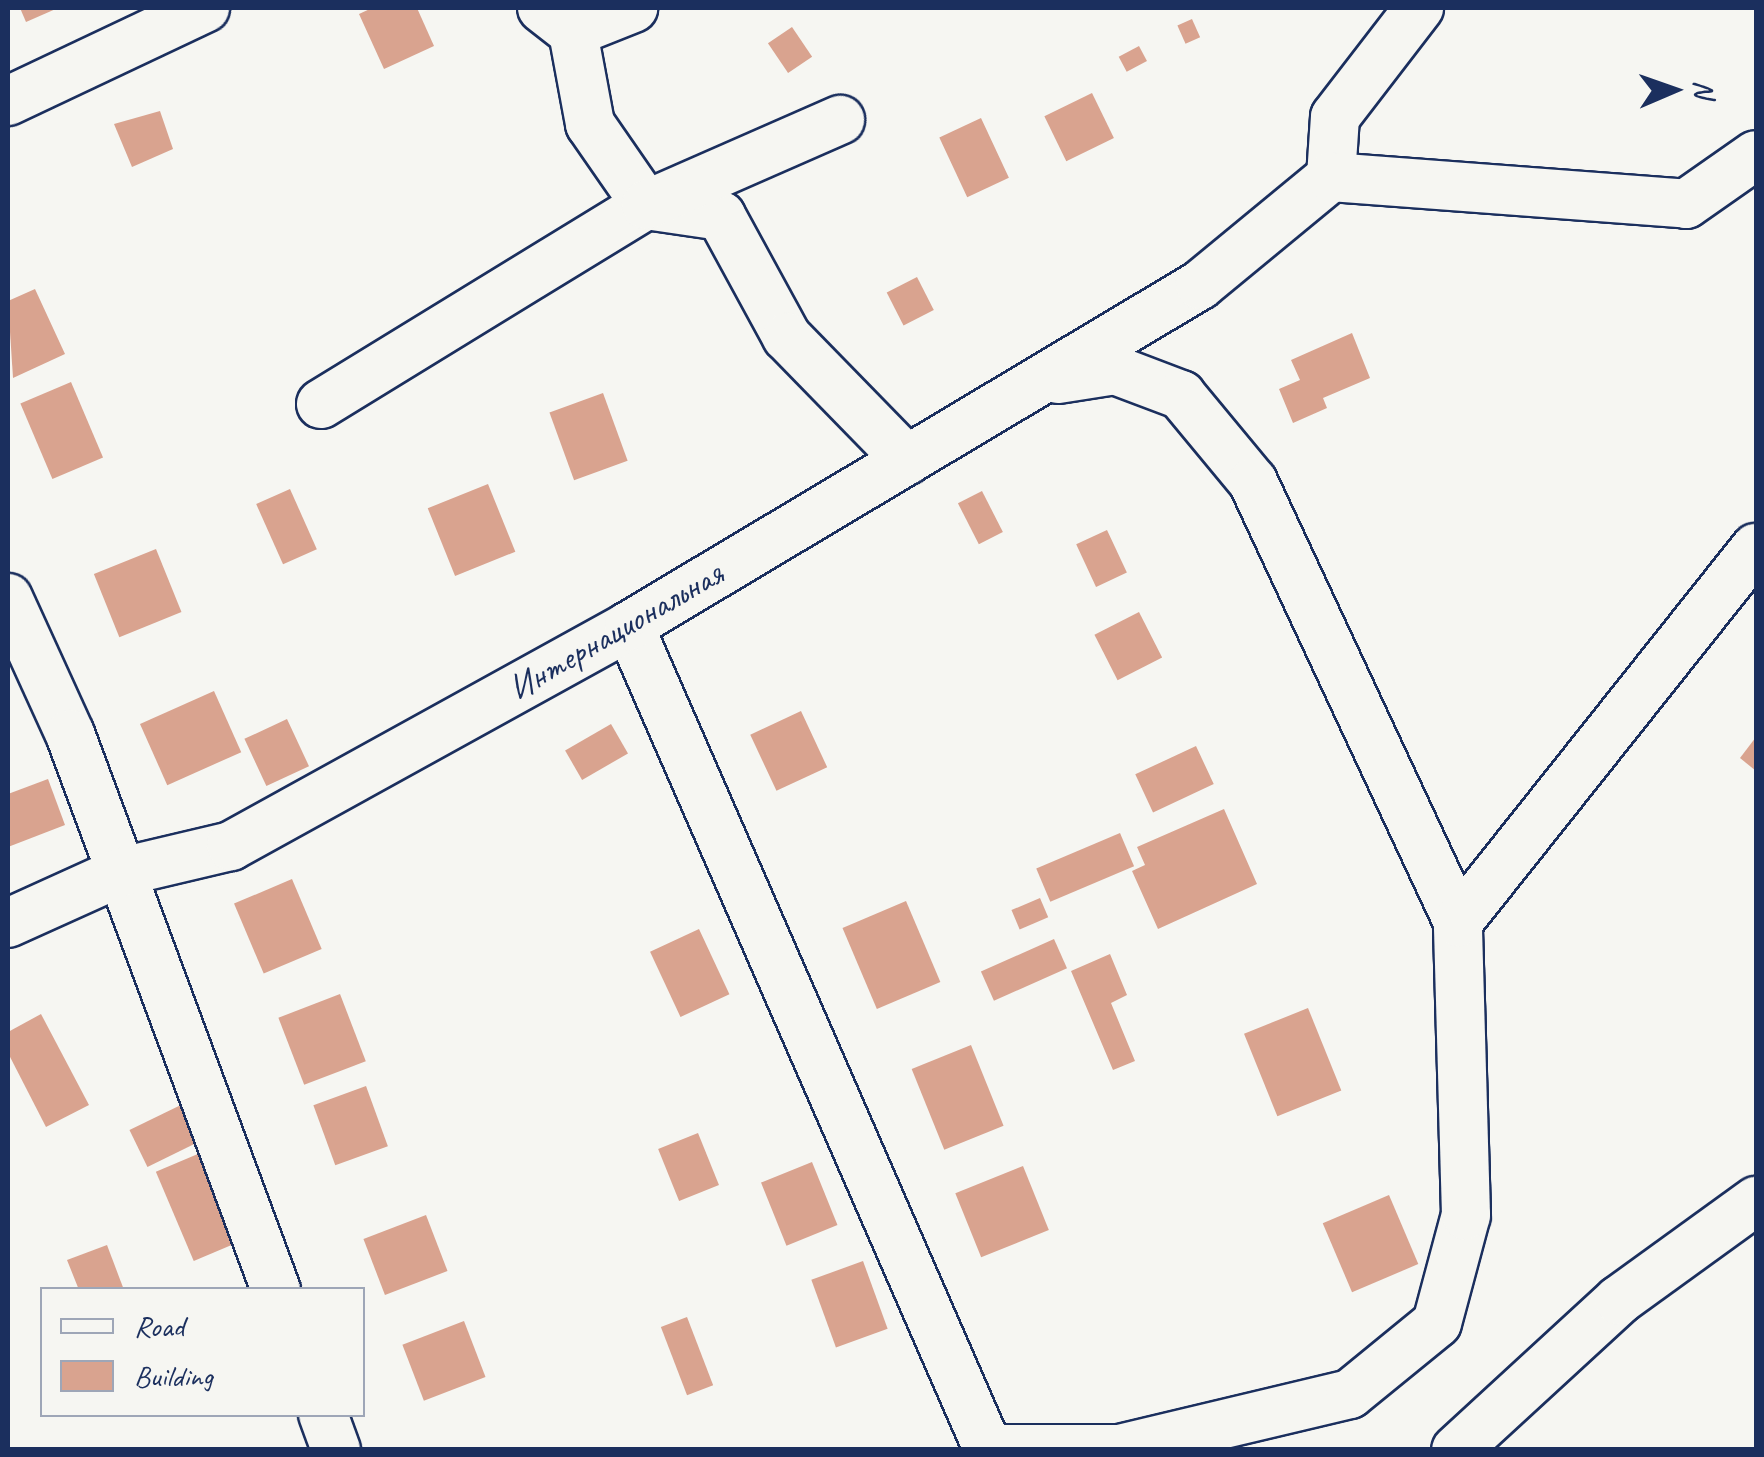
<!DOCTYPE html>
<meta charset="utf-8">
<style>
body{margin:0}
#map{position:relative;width:1764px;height:1457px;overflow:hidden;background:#f6f6f2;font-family:Caveat,sans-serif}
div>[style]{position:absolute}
.building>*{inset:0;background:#d9a38f;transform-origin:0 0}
.roads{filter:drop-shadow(2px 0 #1b2f5e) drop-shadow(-2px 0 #1b2f5e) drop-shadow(0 2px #1b2f5e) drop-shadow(0 -2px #1b2f5e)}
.minor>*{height:48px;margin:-24px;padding:0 24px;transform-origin:24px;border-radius:24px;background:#f6f6f2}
span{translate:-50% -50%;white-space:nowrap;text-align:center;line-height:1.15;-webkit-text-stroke:9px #f6f6f2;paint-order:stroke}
.street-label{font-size:35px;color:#1b2f5e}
.frame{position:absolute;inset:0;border:10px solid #1b2f5e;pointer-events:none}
.legend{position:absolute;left:40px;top:1287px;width:325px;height:130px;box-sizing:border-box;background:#f6f6f2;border:2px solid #9ea6b7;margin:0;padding:12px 18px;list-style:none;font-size:30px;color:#1b2f5e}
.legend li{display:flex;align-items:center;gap:20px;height:50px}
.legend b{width:50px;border:2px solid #9ea6b7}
.north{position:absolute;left:1624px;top:40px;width:100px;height:100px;-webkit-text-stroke:8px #f6f6f2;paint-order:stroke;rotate:88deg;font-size:28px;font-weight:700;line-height:40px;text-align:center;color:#1b2f5e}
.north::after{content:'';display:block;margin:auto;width:35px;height:45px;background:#1b2f5e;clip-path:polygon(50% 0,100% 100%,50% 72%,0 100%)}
</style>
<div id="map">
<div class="building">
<i style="clip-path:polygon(20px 8px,58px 8px,26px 22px)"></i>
<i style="clip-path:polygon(372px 8px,417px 8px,434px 46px,384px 69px,359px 14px)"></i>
<i style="left:1192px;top:19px;width:20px;height:16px;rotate:66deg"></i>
<i style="left:792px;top:27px;width:36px;height:29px;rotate:56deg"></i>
<i style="left:1139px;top:46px;width:17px;height:23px;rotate:62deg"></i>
<i style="left:1092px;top:93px;width:50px;height:53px;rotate:64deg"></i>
<i style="clip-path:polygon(160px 111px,173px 149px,132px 167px,114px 124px)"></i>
<i style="left:981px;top:118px;width:66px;height:46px;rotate:65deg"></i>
<i style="left:917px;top:277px;width:37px;height:34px;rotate:63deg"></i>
<i style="clip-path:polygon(35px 289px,65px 354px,13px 378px,8px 301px)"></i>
<i style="clip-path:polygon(1352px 333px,1370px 378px,1323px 398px,1327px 408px,1293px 423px,1279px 389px,1300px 380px,1291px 360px)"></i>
<i style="left:71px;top:382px;width:82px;height:55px;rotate:67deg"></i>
<i style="left:603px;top:393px;width:72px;height:57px;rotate:70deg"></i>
<i style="left:488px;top:484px;width:73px;height:65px;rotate:68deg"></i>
<i style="left:290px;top:489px;width:66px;height:37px;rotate:66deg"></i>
<i style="left:982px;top:491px;width:46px;height:27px;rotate:63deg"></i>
<i style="left:1107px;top:530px;width:47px;height:34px;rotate:65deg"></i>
<i style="left:156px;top:549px;width:68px;height:67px;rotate:68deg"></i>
<i style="left:1139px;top:612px;width:51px;height:50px;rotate:63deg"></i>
<i style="left:214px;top:691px;width:67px;height:81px;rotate:66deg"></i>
<i style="left:801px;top:711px;width:62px;height:56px;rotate:65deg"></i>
<i style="left:287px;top:719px;width:52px;height:47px;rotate:65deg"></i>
<i style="left:611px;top:724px;width:34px;height:53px;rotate:60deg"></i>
<i style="clip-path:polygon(1756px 737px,1756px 771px,1740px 758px)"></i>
<i style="left:1196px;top:746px;width:42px;height:67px;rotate:65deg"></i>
<i style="clip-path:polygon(48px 779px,65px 825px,8px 847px,8px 794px)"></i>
<i style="clip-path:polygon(1224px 809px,1257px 884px,1158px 929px,1132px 871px,1145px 865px,1137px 847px)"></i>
<i style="left:1120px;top:833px;width:36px;height:91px;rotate:67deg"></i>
<i style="left:292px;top:879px;width:76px;height:63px;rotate:67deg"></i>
<i style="left:1040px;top:898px;width:21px;height:31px;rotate:67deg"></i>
<i style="left:906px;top:901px;width:88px;height:69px;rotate:67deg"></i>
<i style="left:699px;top:929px;width:72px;height:54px;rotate:65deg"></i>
<i style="left:1054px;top:939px;width:32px;height:80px;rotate:66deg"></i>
<i style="clip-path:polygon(1110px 954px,1127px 995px,1111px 1003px,1135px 1061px,1113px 1070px,1071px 971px)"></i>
<i style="left:340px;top:994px;width:72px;height:66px;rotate:69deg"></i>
<i style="left:1308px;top:1008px;width:89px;height:69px;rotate:68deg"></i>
<i style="clip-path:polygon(41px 1014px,89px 1105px,46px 1127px,8px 1053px,8px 1032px)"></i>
<i style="left:971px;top:1045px;width:87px;height:64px;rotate:68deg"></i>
<i style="left:366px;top:1086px;width:64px;height:56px;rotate:70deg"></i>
<i style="left:187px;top:1102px;width:41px;height:64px;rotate:64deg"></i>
<i style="left:698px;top:1133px;width:56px;height:43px;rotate:68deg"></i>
<i style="left:212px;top:1148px;width:97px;height:61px;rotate:67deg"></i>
<i style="left:812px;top:1162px;width:68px;height:55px;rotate:68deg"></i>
<i style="left:1023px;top:1166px;width:69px;height:73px;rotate:68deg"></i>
<i style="left:1389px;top:1195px;width:75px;height:72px;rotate:67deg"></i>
<i style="left:426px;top:1215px;width:60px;height:67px;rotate:69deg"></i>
<i style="clip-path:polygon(107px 1245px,124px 1290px,79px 1290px,67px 1260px)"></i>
<i style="left:863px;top:1261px;width:72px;height:55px;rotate:70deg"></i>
<i style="left:687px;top:1317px;width:73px;height:28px;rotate:69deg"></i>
<i style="left:464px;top:1321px;width:60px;height:66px;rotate:69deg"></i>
</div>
<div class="roads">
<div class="minor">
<i style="left:542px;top:8px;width:39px;rotate:38deg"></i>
<i style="left:573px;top:32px;width:94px;rotate:79.5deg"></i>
<i style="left:590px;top:124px;width:98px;rotate:55.3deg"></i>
<i style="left:646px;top:205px;width:76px;rotate:8.3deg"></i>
<i style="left:721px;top:216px;width:138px;rotate:61.4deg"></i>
<i style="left:787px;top:337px;width:172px;rotate:45.7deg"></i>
<i style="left:573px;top:32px;width:65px;rotate:-21.8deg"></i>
<i style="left:8px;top:101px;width:218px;rotate:-25.3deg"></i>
<i style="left:1331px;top:177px;width:60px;rotate:-86.2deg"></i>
<i style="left:1335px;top:117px;width:138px;rotate:-52.4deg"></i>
<i style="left:1058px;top:379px;width:58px;rotate:-9deg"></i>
<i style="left:1115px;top:370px;width:71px;rotate:20.7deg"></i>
<i style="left:1181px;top:395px;width:113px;rotate:50.4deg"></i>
<i style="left:1253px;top:482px;width:485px;rotate:65deg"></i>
<i style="left:321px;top:404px;width:381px;rotate:-31.5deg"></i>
<i style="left:646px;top:205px;width:212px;rotate:-23.7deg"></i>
<i style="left:8px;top:598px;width:149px;rotate:65.5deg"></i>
<i style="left:70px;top:734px;width:593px;rotate:69.67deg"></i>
<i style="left:629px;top:626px;width:898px;rotate:66.43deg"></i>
<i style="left:988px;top:1449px;width:131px"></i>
<i style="left:1119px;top:1449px;width:237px;rotate:-13.4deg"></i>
<i style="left:1350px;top:1394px;width:112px;rotate:-39.2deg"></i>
<i style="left:1437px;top:1323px;width:112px;rotate:-75deg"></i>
<i style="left:1466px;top:1215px;width:293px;rotate:-91.6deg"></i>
<i style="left:1458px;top:922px;width:478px;rotate:-51.5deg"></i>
<i style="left:8px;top:923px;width:124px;rotate:-24.3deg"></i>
<i style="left:121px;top:872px;width:113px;rotate:-13.3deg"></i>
<i style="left:231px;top:846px;width:455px;rotate:-28.9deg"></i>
<i style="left:629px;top:626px;width:665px;rotate:-30.85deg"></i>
<i style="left:1200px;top:285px;width:170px;rotate:-39.5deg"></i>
<i style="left:1331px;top:177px;width:356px;rotate:4.3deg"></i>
<i style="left:1686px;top:204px;width:85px;rotate:-35deg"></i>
<i style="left:323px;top:1414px;width:38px;rotate:70deg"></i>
<i style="left:1456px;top:1450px;width:222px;rotate:-42.6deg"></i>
<i style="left:1619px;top:1300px;width:169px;rotate:-35.9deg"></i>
</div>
</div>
<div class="street-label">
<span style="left:616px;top:631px;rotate:-30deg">Интернациональная</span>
</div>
<div class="frame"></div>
<ul class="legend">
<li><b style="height:12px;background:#f6f6f2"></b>Road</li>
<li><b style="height:28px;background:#d9a38f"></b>Building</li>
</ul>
<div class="north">N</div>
</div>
